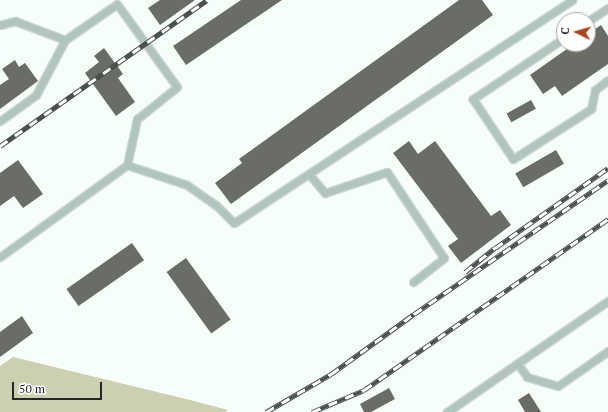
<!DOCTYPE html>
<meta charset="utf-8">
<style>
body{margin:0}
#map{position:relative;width:608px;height:412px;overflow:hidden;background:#f5fef8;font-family:"PT Serif",serif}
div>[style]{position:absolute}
.green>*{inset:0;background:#cdcfb1}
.building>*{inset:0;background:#696d66;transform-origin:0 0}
.roads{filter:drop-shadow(1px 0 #cfd7d2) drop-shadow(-1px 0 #cfd7d2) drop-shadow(0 1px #cfd7d2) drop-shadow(0 -1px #cfd7d2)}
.lane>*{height:7px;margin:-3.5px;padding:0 3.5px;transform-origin:3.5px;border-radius:3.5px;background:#b0c4c0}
.rail>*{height:4.5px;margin-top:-2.25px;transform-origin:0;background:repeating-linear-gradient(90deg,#fff 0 9px,#4b504d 0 18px);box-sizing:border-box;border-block:1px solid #4b504d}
span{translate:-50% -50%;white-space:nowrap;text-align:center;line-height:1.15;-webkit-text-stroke:4px #fff;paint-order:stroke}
.north{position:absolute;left:556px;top:12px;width:40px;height:40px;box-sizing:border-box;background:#fff;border:1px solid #a7a9a8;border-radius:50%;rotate:275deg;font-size:11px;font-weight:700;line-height:16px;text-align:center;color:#242725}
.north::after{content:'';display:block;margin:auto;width:14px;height:18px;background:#ab451c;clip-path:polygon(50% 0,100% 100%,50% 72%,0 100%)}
.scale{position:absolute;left:12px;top:382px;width:90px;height:18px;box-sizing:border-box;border:2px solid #242725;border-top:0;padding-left:5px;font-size:12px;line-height:14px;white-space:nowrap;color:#242725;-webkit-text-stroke:3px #fff;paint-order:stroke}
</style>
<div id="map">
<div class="green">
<i style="clip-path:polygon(13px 357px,190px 400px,228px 410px,225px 412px,0 412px,0 366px)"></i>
</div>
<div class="building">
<i style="clip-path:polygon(160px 0,195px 0,160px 25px,148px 8px)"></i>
<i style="clip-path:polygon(241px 0,282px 0,186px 65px,173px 46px)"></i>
<i style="clip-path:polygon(459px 0,482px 0,493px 15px,231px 204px,215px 183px,242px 163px,239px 159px)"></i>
<i style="clip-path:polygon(601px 25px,608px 36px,608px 64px,562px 96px,555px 86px,543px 94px,530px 75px,574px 44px,588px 44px,588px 34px)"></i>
<i style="clip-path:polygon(104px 48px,123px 74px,118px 78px,135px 102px,116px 116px,85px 73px,99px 62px,94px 56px)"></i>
<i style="clip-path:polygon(15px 60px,19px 67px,25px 63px,38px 81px,0 109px,0 85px,9px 79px,2px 69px)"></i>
<i style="left:531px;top:100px;width:10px;height:28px;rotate:61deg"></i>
<i style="clip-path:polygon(409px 141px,418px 154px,435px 141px,491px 216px,500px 210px,511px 225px,461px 263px,448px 246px,458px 239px,393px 153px)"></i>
<i style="left:556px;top:150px;width:16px;height:47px;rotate:60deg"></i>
<i style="clip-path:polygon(18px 160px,43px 194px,23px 208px,14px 196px,0 206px,0 173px)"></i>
<i style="left:132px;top:243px;width:21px;height:80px;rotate:55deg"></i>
<i style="left:186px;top:258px;width:76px;height:24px;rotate:54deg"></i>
<i style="clip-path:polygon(22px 316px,33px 333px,0 357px,0 332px)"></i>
<i style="clip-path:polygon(389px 388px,395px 399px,371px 412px,364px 412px,360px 404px)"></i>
<i style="clip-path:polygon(529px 393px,541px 412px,525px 412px,518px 400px)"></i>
</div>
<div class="roads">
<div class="lane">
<i style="left:588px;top:21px;width:24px;rotate:-33deg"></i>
<i style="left:0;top:25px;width:16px;rotate:-15deg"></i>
<i style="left:15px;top:21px;width:53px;rotate:20.8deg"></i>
<i style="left:564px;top:38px;width:110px;rotate:146.2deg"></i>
<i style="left:473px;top:99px;width:72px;rotate:56.3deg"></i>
<i style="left:513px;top:159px;width:93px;rotate:-32.7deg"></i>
<i style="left:591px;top:109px;width:19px;rotate:-78deg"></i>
<i style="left:595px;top:90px;width:16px;rotate:-38deg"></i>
<i style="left:0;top:121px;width:44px;rotate:-35.8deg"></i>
<i style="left:36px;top:95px;width:62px;rotate:-62.2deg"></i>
<i style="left:65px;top:40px;width:63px;rotate:-34.7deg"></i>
<i style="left:117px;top:4px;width:102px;rotate:54.1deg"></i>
<i style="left:177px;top:87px;width:51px;rotate:141.3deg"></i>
<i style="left:137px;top:119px;width:47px;rotate:102.3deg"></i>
<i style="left:309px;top:174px;width:25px;rotate:50deg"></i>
<i style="left:325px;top:193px;width:65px;rotate:-18.7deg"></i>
<i style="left:387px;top:172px;width:103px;rotate:56.5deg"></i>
<i style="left:444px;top:258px;width:39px;rotate:142deg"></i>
<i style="left:0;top:257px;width:157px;rotate:-35.9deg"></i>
<i style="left:127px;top:165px;width:63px;rotate:18.4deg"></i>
<i style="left:187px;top:185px;width:35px;rotate:35deg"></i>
<i style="left:216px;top:205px;width:25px;rotate:45deg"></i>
<i style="left:234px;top:223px;width:405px;rotate:-33.4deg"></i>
<i style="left:518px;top:364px;width:16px;rotate:55deg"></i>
<i style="left:527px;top:377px;width:32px;rotate:16deg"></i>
<i style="left:558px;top:386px;width:61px;rotate:-35deg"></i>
<i style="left:447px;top:412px;width:196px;rotate:-34.6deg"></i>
</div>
</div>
<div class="rail">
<i style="left:0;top:146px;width:253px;rotate:-35.2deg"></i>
<i style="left:465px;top:272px;width:38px;rotate:-39deg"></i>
<i style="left:495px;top:248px;width:138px;rotate:-35.3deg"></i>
<i style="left:266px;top:412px;width:75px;rotate:-30.3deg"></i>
<i style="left:331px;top:374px;width:102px;rotate:-35.9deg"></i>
<i style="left:414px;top:314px;width:236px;rotate:-34.6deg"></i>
<i style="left:312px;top:412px;width:56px;rotate:-22.9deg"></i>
<i style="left:364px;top:390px;width:298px;rotate:-35deg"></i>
</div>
<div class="north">С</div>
<div class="scale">50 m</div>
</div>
